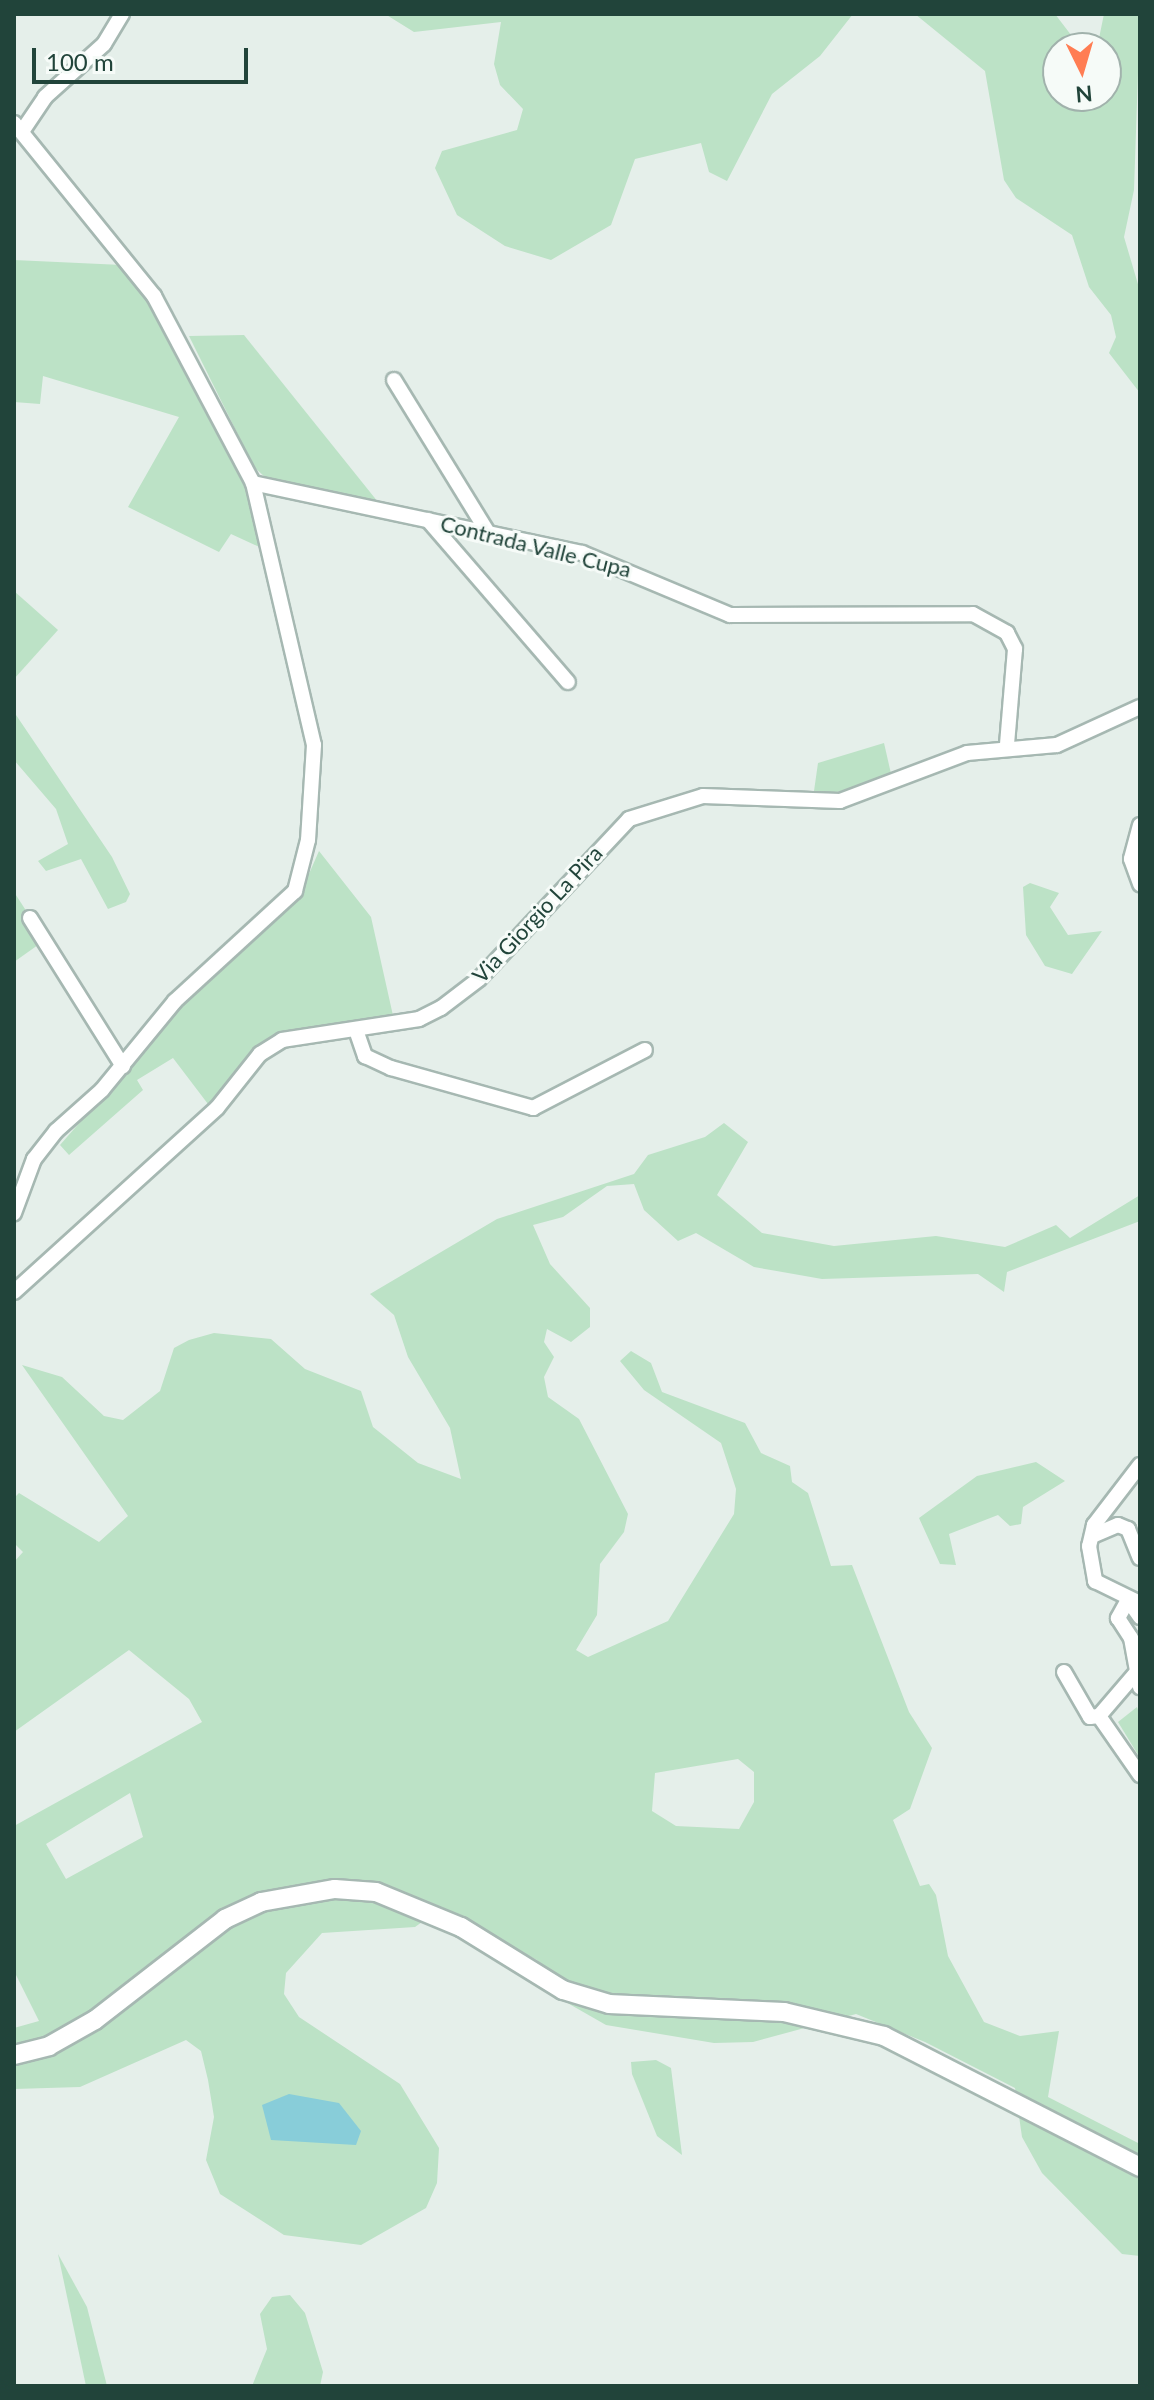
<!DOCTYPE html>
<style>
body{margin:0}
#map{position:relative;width:1154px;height:2400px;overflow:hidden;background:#e5efea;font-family:Lato,sans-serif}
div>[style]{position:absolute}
.green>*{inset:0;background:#bce2c6}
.water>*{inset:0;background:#88cdd9}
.roads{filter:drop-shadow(2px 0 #a6b8b2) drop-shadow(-2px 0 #a6b8b2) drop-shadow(0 2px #a6b8b2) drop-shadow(0 -2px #a6b8b2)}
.minor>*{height:14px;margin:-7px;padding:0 7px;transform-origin:7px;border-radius:7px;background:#fff}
.tertiary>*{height:18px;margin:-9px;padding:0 9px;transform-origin:9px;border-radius:9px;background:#fff}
span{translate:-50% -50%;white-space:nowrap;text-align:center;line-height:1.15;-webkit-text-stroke:6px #f6fbf8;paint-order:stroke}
.street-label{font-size:22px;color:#21443a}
.frame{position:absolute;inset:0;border:16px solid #21443a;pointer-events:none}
.north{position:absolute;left:1042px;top:32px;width:80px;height:80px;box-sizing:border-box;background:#f6fbf8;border:2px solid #a1b2ac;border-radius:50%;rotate:175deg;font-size:22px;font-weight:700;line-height:32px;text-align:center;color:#21443a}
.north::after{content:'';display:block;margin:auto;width:28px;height:36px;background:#ff7d53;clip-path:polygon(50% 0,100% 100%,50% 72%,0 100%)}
.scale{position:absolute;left:32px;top:48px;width:216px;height:36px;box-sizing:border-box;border:4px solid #21443a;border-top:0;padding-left:10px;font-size:24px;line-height:28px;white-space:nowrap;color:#21443a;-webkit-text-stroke:6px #f6fbf8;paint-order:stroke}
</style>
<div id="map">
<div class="green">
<i style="clip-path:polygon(385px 14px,853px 14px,820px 56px,772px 94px,727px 181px,709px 172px,701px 143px,635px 159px,611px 225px,551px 260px,505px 246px,457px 215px,435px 168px,442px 151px,517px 130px,523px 109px,500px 85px,494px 64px,501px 22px,414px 32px)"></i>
<i style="clip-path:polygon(915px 14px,1055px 14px,1081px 48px,1058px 48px,1058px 96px,1106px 96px,1106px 48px,1097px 48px,1104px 14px,1140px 14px,1134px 190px,1124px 237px,1140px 291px,1140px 393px,1109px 353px,1116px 337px,1111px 315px,1089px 287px,1072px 235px,1016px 198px,1004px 180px,985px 71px)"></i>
<i style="clip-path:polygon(14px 260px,122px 265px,158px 316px,249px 486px,268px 551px,231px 534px,219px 552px,128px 507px,179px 417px,43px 376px,40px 404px,14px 402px)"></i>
<i style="clip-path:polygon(244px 335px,378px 502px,266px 478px,254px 467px,189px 336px)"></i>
<i style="clip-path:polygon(14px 591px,58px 630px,14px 679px)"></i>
<i style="clip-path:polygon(14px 712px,112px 857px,130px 894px,126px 902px,108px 909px,81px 859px,46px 871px,38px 861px,68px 844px,56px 809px,14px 760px)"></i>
<i style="clip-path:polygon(884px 743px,892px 778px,813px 798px,818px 763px)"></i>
<i style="clip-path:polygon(319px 851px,371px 917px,394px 1020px,281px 1036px,229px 1078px,211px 1108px,173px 1058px,137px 1080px,143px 1090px,69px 1155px,60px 1145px,182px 1006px,297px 901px)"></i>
<i style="clip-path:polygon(1030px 883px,1059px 893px,1050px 907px,1068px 935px,1102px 931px,1072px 974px,1045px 966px,1026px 935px,1023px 887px)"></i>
<i style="clip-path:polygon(14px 892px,45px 940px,14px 962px)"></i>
<i style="clip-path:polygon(evenodd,724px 1123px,748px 1142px,717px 1195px,762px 1233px,834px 1246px,936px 1236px,1005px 1247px,1056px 1225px,1070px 1238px,1140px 1195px,1140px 1221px,1007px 1272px,1004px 1292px,978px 1274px,822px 1279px,754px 1267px,696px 1233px,678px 1241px,644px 1210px,634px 1184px,607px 1186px,563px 1217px,533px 1225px,550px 1264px,590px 1308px,590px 1327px,571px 1342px,547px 1329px,544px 1342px,554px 1357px,544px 1377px,548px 1397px,579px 1419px,628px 1514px,624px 1532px,600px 1564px,597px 1615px,576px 1650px,588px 1657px,668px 1621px,734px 1514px,736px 1489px,721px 1443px,644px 1390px,620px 1361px,631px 1351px,651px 1363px,662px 1392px,745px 1423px,761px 1453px,790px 1466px,792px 1482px,808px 1493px,831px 1566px,852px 1565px,909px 1712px,932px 1748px,910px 1809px,893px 1820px,920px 1886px,929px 1884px,936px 1895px,948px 1956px,984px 2022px,1020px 2036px,1059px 2031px,1048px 2097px,1140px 2144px,1140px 2256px,1122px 2254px,1042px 2173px,1022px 2137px,1015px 2088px,925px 2042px,856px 2014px,753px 2042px,714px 2043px,606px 2025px,550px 1993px,537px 1960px,439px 1910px,415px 1927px,322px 1933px,286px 1973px,284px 1994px,299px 2017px,400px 2084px,439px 2148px,437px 2183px,426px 2208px,361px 2245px,284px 2235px,220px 2194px,206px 2160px,214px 2117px,208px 2080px,201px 2051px,186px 2040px,80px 2087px,14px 2089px,14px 2028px,39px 2021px,14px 1971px,14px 1826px,202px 1722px,189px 1699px,129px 1650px,14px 1732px,14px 1562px,23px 1552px,14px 1543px,14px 1498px,19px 1493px,99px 1542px,128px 1516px,22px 1365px,62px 1377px,104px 1416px,123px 1420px,160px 1391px,174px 1348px,189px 1340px,214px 1333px,271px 1339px,305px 1369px,361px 1391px,373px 1427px,418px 1463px,461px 1479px,450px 1428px,408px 1357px,394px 1315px,370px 1294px,497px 1219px,634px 1174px,648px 1155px,705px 1137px,724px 1123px,738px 1759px,754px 1772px,754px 1802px,739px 1829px,676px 1826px,652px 1811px,655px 1773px,738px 1759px,724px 1123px,130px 1793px,143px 1837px,66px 1879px,46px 1844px,130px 1793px)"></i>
<i style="clip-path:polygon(1036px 1462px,1065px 1481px,1023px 1507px,1021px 1524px,1010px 1526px,998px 1515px,949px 1534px,956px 1565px,940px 1564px,919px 1518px,977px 1476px)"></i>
<i style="clip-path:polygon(1137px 1707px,1140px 1716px,1140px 1758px,1118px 1722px)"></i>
<i style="clip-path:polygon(656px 2060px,671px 2068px,682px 2155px,657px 2136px,632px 2074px,631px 2062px)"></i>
<i style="clip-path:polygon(58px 2254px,87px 2307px,107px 2386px,86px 2386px)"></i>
<i style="clip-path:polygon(290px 2295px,305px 2313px,323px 2372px,320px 2386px,252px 2386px,267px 2349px,260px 2314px,272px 2297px)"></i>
</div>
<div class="water">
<i style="clip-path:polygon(289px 2094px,339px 2103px,361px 2131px,356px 2145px,271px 2140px,262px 2105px)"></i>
</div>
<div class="roads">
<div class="minor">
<i style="left:14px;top:123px;width:223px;rotate:51deg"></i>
<i style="left:154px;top:296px;width:212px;rotate:62.1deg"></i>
<i style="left:253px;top:483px;width:269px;rotate:76.9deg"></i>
<i style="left:314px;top:745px;width:95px;rotate:93.6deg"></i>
<i style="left:308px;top:840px;width:53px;rotate:104.3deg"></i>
<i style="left:295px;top:891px;width:163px;rotate:137.5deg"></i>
<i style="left:175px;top:1001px;width:115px;rotate:129.4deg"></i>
<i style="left:102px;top:1090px;width:62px;rotate:138.3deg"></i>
<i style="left:56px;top:1131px;width:36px;rotate:128deg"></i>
<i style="left:34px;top:1159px;width:58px;rotate:110.3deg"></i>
<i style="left:23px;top:130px;width:40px;rotate:-56deg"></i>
<i style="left:45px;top:97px;width:79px;rotate:-41.9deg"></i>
<i style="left:104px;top:44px;width:35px;rotate:-59deg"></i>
<i style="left:394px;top:380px;width:180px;rotate:58.4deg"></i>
<i style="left:253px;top:483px;width:336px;rotate:12deg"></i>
<i style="left:582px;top:553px;width:160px;rotate:22.7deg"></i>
<i style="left:730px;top:615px;width:243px;rotate:-0.2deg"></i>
<i style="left:973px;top:614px;width:39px;rotate:29deg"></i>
<i style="left:1007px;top:633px;width:18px;rotate:63deg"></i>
<i style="left:1015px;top:649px;width:95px;rotate:94.8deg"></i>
<i style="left:428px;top:520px;width:214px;rotate:49.2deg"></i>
<i style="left:1140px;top:825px;width:35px;rotate:105deg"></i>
<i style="left:1131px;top:859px;width:27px;rotate:70deg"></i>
<i style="left:30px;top:918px;width:175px;rotate:57.9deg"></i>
<i style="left:356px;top:1030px;width:28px;rotate:71deg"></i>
<i style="left:365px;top:1056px;width:29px;rotate:25deg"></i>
<i style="left:391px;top:1068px;width:148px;rotate:15.7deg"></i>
<i style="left:533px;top:1108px;width:126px;rotate:-27.4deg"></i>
<i style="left:14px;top:1292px;width:274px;rotate:-42.2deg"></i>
<i style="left:217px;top:1108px;width:69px;rotate:-51.5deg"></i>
<i style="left:260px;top:1054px;width:26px;rotate:-32deg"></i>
<i style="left:282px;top:1040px;width:139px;rotate:-8.7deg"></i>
<i style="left:419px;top:1019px;width:25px;rotate:-27deg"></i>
<i style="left:441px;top:1008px;width:48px;rotate:-37.3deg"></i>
<i style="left:479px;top:979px;width:219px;rotate:-46.8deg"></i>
<i style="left:629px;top:819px;width:77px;rotate:-17.3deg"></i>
<i style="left:703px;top:796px;width:137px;rotate:2.1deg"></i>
<i style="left:840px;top:801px;width:136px;rotate:-20.7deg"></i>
<i style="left:967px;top:753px;width:90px;rotate:-5.1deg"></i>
<i style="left:1057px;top:745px;width:91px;rotate:-24.6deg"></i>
<i style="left:1140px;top:1465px;width:76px;rotate:127.5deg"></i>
<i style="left:1094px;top:1525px;width:22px;rotate:103deg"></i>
<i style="left:1089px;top:1546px;width:36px;rotate:80deg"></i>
<i style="left:1095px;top:1581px;width:50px;rotate:26.1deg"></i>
<i style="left:1092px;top:1536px;width:28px;rotate:-23deg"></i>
<i style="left:1118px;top:1525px;width:11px;rotate:22deg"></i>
<i style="left:1128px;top:1529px;width:31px;rotate:68deg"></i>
<i style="left:1140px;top:1617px;width:21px;rotate:-125deg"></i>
<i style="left:1128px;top:1600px;width:21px;rotate:119deg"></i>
<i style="left:1118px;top:1618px;width:24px;rotate:57deg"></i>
<i style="left:1131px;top:1638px;width:50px;rotate:79.6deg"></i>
<i style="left:1064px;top:1672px;width:52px;rotate:60deg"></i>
<i style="left:1090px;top:1717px;width:9px;rotate:-6deg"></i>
<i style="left:1135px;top:1674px;width:55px;rotate:130.6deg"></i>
<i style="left:1099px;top:1716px;width:72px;rotate:55.2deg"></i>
</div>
<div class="tertiary">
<i style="left:14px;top:2055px;width:36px;rotate:-14deg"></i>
<i style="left:49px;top:2046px;width:53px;rotate:-29.5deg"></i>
<i style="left:95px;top:2020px;width:165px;rotate:-37.8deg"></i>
<i style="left:225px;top:1919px;width:40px;rotate:-25deg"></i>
<i style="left:261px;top:1902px;width:75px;rotate:-10deg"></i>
<i style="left:335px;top:1889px;width:41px;rotate:4.2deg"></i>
<i style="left:376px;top:1892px;width:92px;rotate:22.4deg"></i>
<i style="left:461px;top:1927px;width:120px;rotate:31.7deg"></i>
<i style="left:563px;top:1990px;width:48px;rotate:16.9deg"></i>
<i style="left:609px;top:2004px;width:175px;rotate:2.6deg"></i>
<i style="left:784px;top:2012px;width:103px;rotate:13.5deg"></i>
<i style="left:884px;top:2036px;width:288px;rotate:27.1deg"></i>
</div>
</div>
<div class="street-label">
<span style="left:536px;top:546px;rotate:14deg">Contrada Valle Cupa</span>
<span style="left:537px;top:914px;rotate:-47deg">Via Giorgio La Pira</span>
</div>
<div class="frame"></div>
<div class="north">N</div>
<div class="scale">100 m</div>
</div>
